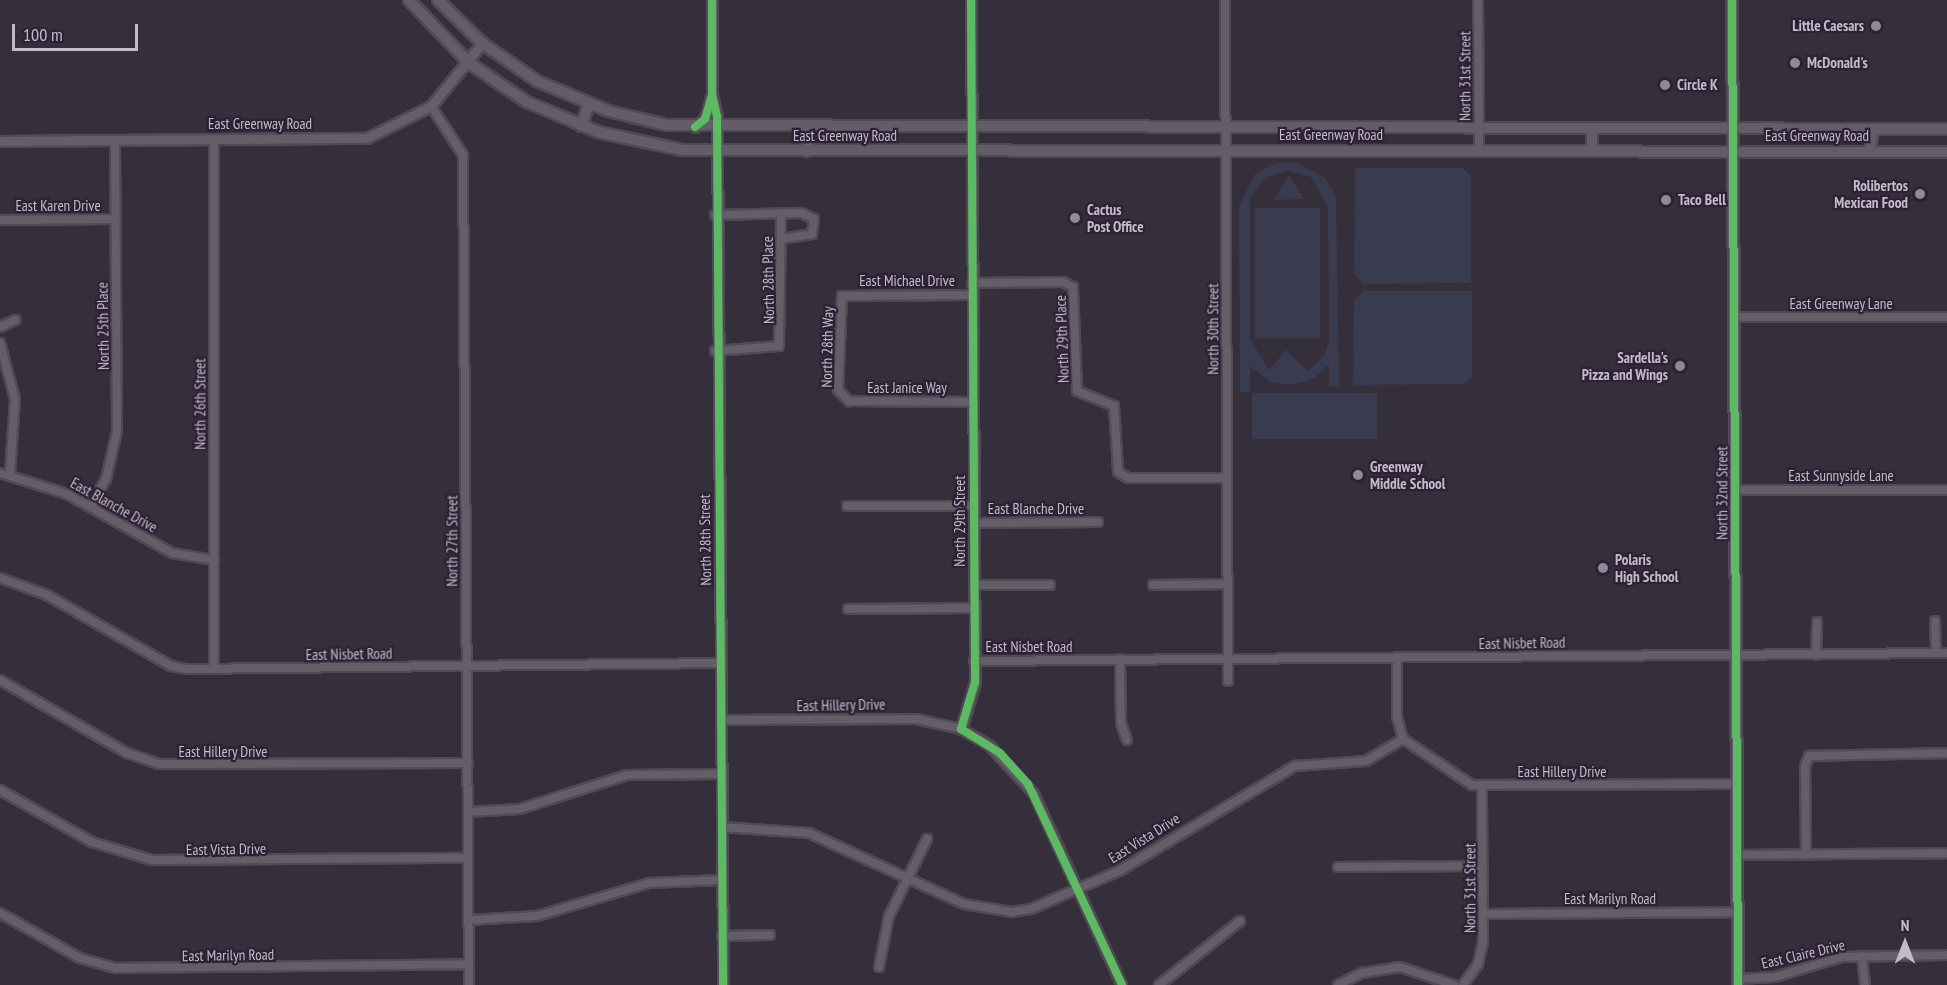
<!DOCTYPE html>
<style>
body{margin:0}
#map{position:relative;width:1947px;height:985px;overflow:hidden;background:#352e3b;font-family:"PT Sans Narrow",sans-serif}
div>[style]{position:absolute}
.green>*{inset:0;background:#393b4e;transform-origin:0 0}
.roads{filter:drop-shadow(2px 0 #504a54) drop-shadow(-2px 0 #504a54) drop-shadow(0 2px #504a54) drop-shadow(0 -2px #504a54)}
.minor>*{height:8px;margin:-4px;padding:0 4px;transform-origin:4px;border-radius:4px;background:#645e68}
.tertiary>*{height:9px;margin:-4.5px;padding:0 4.5px;transform-origin:4.5px;border-radius:4.5px;background:#645e68}
.secondary>*{height:10px;margin:-5px;padding:0 5px;transform-origin:5px;border-radius:5px;background:#625d67}
.cycleway>*{height:8px;margin:-4px;padding:0 4px;transform-origin:4px;border-radius:4px;background:#5cba63}
.dots>*{width:16px;height:16px;translate:-50% -50%;box-sizing:border-box;border:3px solid #2d2235;border-radius:50%}
span{translate:-50% -50%;white-space:nowrap;text-align:center;line-height:1.15;-webkit-text-stroke:4.5px #2d2235;paint-order:stroke}
.poi-label{font-size:15px;color:#c4baca;font-weight:700}
.right{translate:-100% -50%;text-align:right}
.left{translate:0 -50%;text-align:left}
.street-label{font-size:15px;color:#c4baca}
.north{position:absolute;left:1875px;top:913px;width:60px;height:60px;-webkit-text-stroke:4px #2d2235;paint-order:stroke;rotate:0deg;font-size:16px;font-weight:700;line-height:24px;text-align:center;color:#c4baca}
.north::after{content:'';display:block;margin:auto;width:21px;height:27px;background:#c4baca;clip-path:polygon(50% 0,100% 100%,50% 72%,0 100%)}
.scale{position:absolute;left:12px;top:24px;width:126px;height:27px;box-sizing:border-box;border:3px solid #c4baca;border-top:0;padding-left:8px;font-size:18px;line-height:21px;white-space:nowrap;color:#c4baca;-webkit-text-stroke:4px #2d2235;paint-order:stroke}
</style>
<div id="map">
<div class="green">
<i style="clip-path:polygon(evenodd,1296px 162px,1325px 178px,1336px 196px,1339px 386px,1329px 386px,1329px 365px,1311px 380px,1289px 385px,1271px 382px,1250px 366px,1250px 392px,1240px 392px,1239px 206px,1255px 174px,1275px 163px,1296px 162px,1288px 171px,1311px 177px,1328px 207px,1329px 341px,1325px 355px,1308px 371px,1286px 350px,1269px 370px,1250px 339px,1250px 198px,1266px 177px,1288px 171px)"></i>
<i style="clip-path:polygon(1355px 168px,1463px 168px,1471px 176px,1471px 283px,1363px 284px,1354px 274px)"></i>
<i style="clip-path:polygon(1288px 176px,1290px 176px,1303px 199px,1274px 200px)"></i>
<i style="left:1255px;top:208px;width:65px;height:130px"></i>
<i style="clip-path:polygon(1363px 291px,1472px 291px,1472px 377px,1464px 384px,1353px 385px,1354px 300px)"></i>
<i style="left:1377px;top:393px;width:46px;height:125px;rotate:90deg"></i>
</div>
<div class="roads">
<div class="minor">
<i style="left:1225px;top:0;width:681px;rotate:89.75deg"></i>
<i style="left:1478px;top:0;width:151px;rotate:89.6deg"></i>
<i style="left:431px;top:106px;width:59px;rotate:56.9deg"></i>
<i style="left:463px;top:155px;width:830px;rotate:89.59deg"></i>
<i style="left:214px;top:140px;width:529px;rotate:90deg"></i>
<i style="left:715px;top:215px;width:86px;rotate:-1.3deg"></i>
<i style="left:801px;top:213px;width:14px;rotate:25deg"></i>
<i style="left:814px;top:219px;width:15px;rotate:98deg"></i>
<i style="left:812px;top:234px;width:31px;rotate:171deg"></i>
<i style="left:0;top:220px;width:115px;rotate:-0.5deg"></i>
<i style="left:972px;top:283px;width:91px;rotate:-0.6deg"></i>
<i style="left:1063px;top:282px;width:11px;rotate:27deg"></i>
<i style="left:1073px;top:287px;width:104px;rotate:87.8deg"></i>
<i style="left:1077px;top:391px;width:40px;rotate:22deg"></i>
<i style="left:1114px;top:406px;width:66px;rotate:86.5deg"></i>
<i style="left:1118px;top:472px;width:12px;rotate:31deg"></i>
<i style="left:1128px;top:478px;width:99px"></i>
<i style="left:972px;top:295px;width:130px;rotate:179.6deg"></i>
<i style="left:842px;top:296px;width:94px;rotate:92.4deg"></i>
<i style="left:838px;top:390px;width:16px;rotate:45deg"></i>
<i style="left:849px;top:401px;width:124px;rotate:0.5deg"></i>
<i style="left:1735px;top:317px;width:212px"></i>
<i style="left:0;top:327px;width:17px;rotate:-25deg"></i>
<i style="left:0;top:343px;width:58px;rotate:75deg"></i>
<i style="left:15px;top:399px;width:75px;rotate:93.8deg"></i>
<i style="left:715px;top:351px;width:64px;rotate:-4.5deg"></i>
<i style="left:779px;top:346px;width:133px;rotate:-89.1deg"></i>
<i style="left:0;top:473px;width:70px;rotate:17.4deg"></i>
<i style="left:67px;top:494px;width:120px;rotate:29.3deg"></i>
<i style="left:172px;top:553px;width:43px;rotate:9.5deg"></i>
<i style="left:1735px;top:490px;width:212px"></i>
<i style="left:847px;top:506px;width:127px"></i>
<i style="left:91px;top:507px;width:32px;rotate:-62deg"></i>
<i style="left:106px;top:479px;width:49px;rotate:-77.1deg"></i>
<i style="left:117px;top:431px;width:291px;rotate:-90.4deg"></i>
<i style="left:974px;top:523px;width:124px;rotate:-0.5deg"></i>
<i style="left:0;top:578px;width:50px;rotate:19.9deg"></i>
<i style="left:47px;top:595px;width:143px;rotate:29.8deg"></i>
<i style="left:171px;top:666px;width:16px;rotate:11deg"></i>
<i style="left:187px;top:669px;width:533px;rotate:-0.64deg"></i>
<i style="left:974px;top:585px;width:76px"></i>
<i style="left:1153px;top:585px;width:75px;rotate:-0.8deg"></i>
<i style="left:848px;top:609px;width:126px;rotate:-0.5deg"></i>
<i style="left:1935px;top:621px;width:32px;rotate:88deg"></i>
<i style="left:1816px;top:655px;width:33px;rotate:-88deg"></i>
<i style="left:1397px;top:657px;width:60px;rotate:90deg"></i>
<i style="left:1397px;top:717px;width:23px;rotate:75deg"></i>
<i style="left:1403px;top:739px;width:83px;rotate:33.7deg"></i>
<i style="left:1472px;top:785px;width:264px;rotate:-0.2deg"></i>
<i style="left:1120px;top:659px;width:64px;rotate:89.1deg"></i>
<i style="left:1121px;top:723px;width:18px;rotate:71deg"></i>
<i style="left:974px;top:661px;width:973px;rotate:-0.47deg"></i>
<i style="left:0;top:680px;width:146px;rotate:29.9deg"></i>
<i style="left:127px;top:753px;width:34px;rotate:19deg"></i>
<i style="left:159px;top:764px;width:309px;rotate:-0.2deg"></i>
<i style="left:721px;top:720px;width:195px;rotate:-0.3deg"></i>
<i style="left:916px;top:719px;width:46px;rotate:12.5deg"></i>
<i style="left:961px;top:729px;width:32px;rotate:30deg"></i>
<i style="left:989px;top:745px;width:67px;rotate:47.4deg"></i>
<i style="left:1034px;top:794px;width:210px;rotate:65.3deg"></i>
<i style="left:0;top:790px;width:106px;rotate:29.5deg"></i>
<i style="left:92px;top:842px;width:63px;rotate:16.7deg"></i>
<i style="left:152px;top:860px;width:316px;rotate:-0.4deg"></i>
<i style="left:468px;top:812px;width:52px;rotate:-3.3deg"></i>
<i style="left:520px;top:809px;width:112px;rotate:-17.6deg"></i>
<i style="left:627px;top:775px;width:94px;rotate:-0.6deg"></i>
<i style="left:722px;top:827px;width:87px;rotate:3.9deg"></i>
<i style="left:809px;top:833px;width:170px;rotate:24.6deg"></i>
<i style="left:964px;top:904px;width:49px;rotate:9.5deg"></i>
<i style="left:1012px;top:912px;width:19px;rotate:-9deg"></i>
<i style="left:1031px;top:909px;width:98px;rotate:-23.4deg"></i>
<i style="left:1121px;top:870px;width:203px;rotate:-30.9deg"></i>
<i style="left:1295px;top:766px;width:71px;rotate:-4deg"></i>
<i style="left:1366px;top:761px;width:43px;rotate:-30.7deg"></i>
<i style="left:1737px;top:855px;width:210px;rotate:-0.5deg"></i>
<i style="left:1806px;top:855px;width:89px;rotate:-90.6deg"></i>
<i style="left:1805px;top:766px;width:11px;rotate:-68deg"></i>
<i style="left:1809px;top:756px;width:138px;rotate:-1.2deg"></i>
<i style="left:1338px;top:867px;width:145px;rotate:-0.4deg"></i>
<i style="left:0;top:913px;width:92px;rotate:29.4deg"></i>
<i style="left:80px;top:958px;width:37px;rotate:16deg"></i>
<i style="left:116px;top:968px;width:353px;rotate:-0.6deg"></i>
<i style="left:1483px;top:914px;width:255px;rotate:-0.4deg"></i>
<i style="left:468px;top:920px;width:69px;rotate:-3.3deg"></i>
<i style="left:537px;top:916px;width:117px;rotate:-16.4deg"></i>
<i style="left:649px;top:883px;width:73px;rotate:-2.4deg"></i>
<i style="left:722px;top:936px;width:48px;rotate:-1.2deg"></i>
<i style="left:1862px;top:956px;width:29px;rotate:84deg"></i>
<i style="left:879px;top:967px;width:52px;rotate:-78.9deg"></i>
<i style="left:889px;top:916px;width:86px;rotate:-63.7deg"></i>
<i style="left:1738px;top:979px;width:37px;rotate:-3deg"></i>
<i style="left:1775px;top:977px;width:70px;rotate:-16.6deg"></i>
<i style="left:1842px;top:957px;width:105px;rotate:-1.1deg"></i>
<i style="left:1159px;top:985px;width:103px;rotate:-38.3deg"></i>
<i style="left:1338px;top:985px;width:27px;rotate:-27deg"></i>
<i style="left:1362px;top:973px;width:38px;rotate:-9deg"></i>
<i style="left:1400px;top:967px;width:57px;rotate:18.4deg"></i>
<i style="left:1463px;top:985px;width:26px;rotate:-54deg"></i>
<i style="left:1478px;top:964px;width:23px;rotate:-77deg"></i>
<i style="left:1483px;top:942px;width:156px;rotate:-90.4deg"></i>
</div>
<div class="tertiary">
<i style="left:712px;top:95px;width:23px;rotate:77deg"></i>
<i style="left:717px;top:117px;width:868px;rotate:89.6deg"></i>
<i style="left:695px;top:127px;width:13px;rotate:-39deg"></i>
<i style="left:705px;top:119px;width:25px;rotate:-74deg"></i>
<i style="left:712px;top:95px;width:95px;rotate:-90deg"></i>
<i style="left:0;top:141px;width:367px;rotate:-0.5deg"></i>
<i style="left:367px;top:138px;width:72px;rotate:-26.6deg"></i>
<i style="left:431px;top:106px;width:81px;rotate:-51deg"></i>
<i style="left:961px;top:729px;width:49px;rotate:-73.4deg"></i>
<i style="left:975px;top:682px;width:682px;rotate:-90.34deg"></i>
</div>
<div class="secondary">
<i style="left:409px;top:0;width:87px;rotate:46.4deg"></i>
<i style="left:469px;top:63px;width:70px;rotate:33.9deg"></i>
<i style="left:527px;top:102px;width:77px;rotate:22.9deg"></i>
<i style="left:598px;top:132px;width:87px;rotate:12deg"></i>
<i style="left:683px;top:150px;width:1264px;rotate:0.09deg"></i>
<i style="left:438px;top:0;width:62px;rotate:44.3deg"></i>
<i style="left:482px;top:43px;width:67px;rotate:34.6deg"></i>
<i style="left:537px;top:81px;width:77px;rotate:22.9deg"></i>
<i style="left:608px;top:111px;width:61px;rotate:13.3deg"></i>
<i style="left:667px;top:125px;width:1280px;rotate:0.18deg"></i>
<i style="left:1732px;top:0;width:985px;rotate:89.65deg"></i>
<i style="left:581px;top:126px;width:23px;rotate:-70deg"></i>
<i style="left:1592px;top:128px;width:23px;rotate:90deg"></i>
<i style="left:807px;top:151px;width:22px;rotate:-82deg"></i>
<i style="left:1870px;top:152px;width:23px;rotate:-83deg"></i>
</div>
</div>
<div class="cycleway">
<i style="left:971px;top:0;width:682px;rotate:89.66deg"></i>
<i style="left:975px;top:682px;width:49px;rotate:106.6deg"></i>
<i style="left:961px;top:729px;width:46px;rotate:31.6deg"></i>
<i style="left:1000px;top:753px;width:42px;rotate:47.9deg"></i>
<i style="left:1028px;top:784px;width:222px;rotate:64.9deg"></i>
<i style="left:1732px;top:0;width:985px;rotate:89.65deg"></i>
<i style="left:712px;top:95px;width:23px;rotate:77deg"></i>
<i style="left:717px;top:117px;width:868px;rotate:89.6deg"></i>
<i style="left:695px;top:127px;width:13px;rotate:-39deg"></i>
<i style="left:705px;top:119px;width:25px;rotate:-74deg"></i>
<i style="left:712px;top:95px;width:95px;rotate:-90deg"></i>
</div>
<div class="dots">
<i style="left:1876px;top:26px;background:#928998"></i>
<i style="left:1795px;top:63px;background:#928998"></i>
<i style="left:1665px;top:85px;background:#928998"></i>
<i style="left:1920px;top:194px;background:#928998"></i>
<i style="left:1666px;top:200px;background:#928998"></i>
<i style="left:1075px;top:218px;background:#928998"></i>
<i style="left:1680px;top:366px;background:#928998"></i>
<i style="left:1358px;top:475px;background:#928998"></i>
<i style="left:1603px;top:568px;background:#928998"></i>
</div>
<div class="poi-label">
<span class="right" style="left:1864px;top:26px">Little Caesars</span>
<span class="left" style="left:1807px;top:63px">McDonald's</span>
<span class="left" style="left:1677px;top:85px">Circle K</span>
<span class="right" style="left:1908px;top:194px">Rolibertos<br>Mexican Food</span>
<span class="left" style="left:1678px;top:200px">Taco Bell</span>
<span class="left" style="left:1087px;top:218px">Cactus<br>Post Office</span>
<span class="right" style="left:1668px;top:366px">Sardella's<br>Pizza and Wings</span>
<span class="left" style="left:1370px;top:475px">Greenway<br>Middle School</span>
<span class="left" style="left:1615px;top:568px">Polaris<br>High School</span>
</div>
<div class="street-label">
<span style="left:1465px;top:76px;rotate:-90deg">North 31st Street</span>
<span style="left:260px;top:124px">East Greenway Road</span>
<span style="left:1331px;top:135px">East Greenway Road</span>
<span style="left:845px;top:136px">East Greenway Road</span>
<span style="left:1817px;top:136px">East Greenway Road</span>
<span style="left:58px;top:206px">East Karen Drive</span>
<span style="left:768px;top:280px;rotate:-91deg">North 28th Place</span>
<span style="left:907px;top:281px">East Michael Drive</span>
<span style="left:1841px;top:304px">East Greenway Lane</span>
<span style="left:103px;top:326px;rotate:-91deg">North 25th Place</span>
<span style="left:1213px;top:329px;rotate:-90deg">North 30th Street</span>
<span style="left:1062px;top:339px;rotate:-92deg">North 29th Place</span>
<span style="left:827px;top:347px;rotate:-89deg">North 28th Way</span>
<span style="left:907px;top:388px">East Janice Way</span>
<span style="left:200px;top:404px;rotate:-90deg">North 26th Street</span>
<span style="left:1841px;top:476px">East Sunnyside Lane</span>
<span style="left:1722px;top:493px;rotate:-90deg">North 32nd Street</span>
<span style="left:114px;top:505px;rotate:29deg">East Blanche Drive</span>
<span style="left:1036px;top:509px">East Blanche Drive</span>
<span style="left:960px;top:521px;rotate:-90deg">North 29th Street</span>
<span style="left:705px;top:540px;rotate:-91deg">North 28th Street</span>
<span style="left:452px;top:541px;rotate:-90deg">North 27th Street</span>
<span style="left:1522px;top:643px;rotate:-1deg">East Nisbet Road</span>
<span style="left:1029px;top:647px">East Nisbet Road</span>
<span style="left:349px;top:654px;rotate:-1deg">East Nisbet Road</span>
<span style="left:841px;top:705px;rotate:-1deg">East Hillery Drive</span>
<span style="left:223px;top:752px">East Hillery Drive</span>
<span style="left:1562px;top:772px">East Hillery Drive</span>
<span style="left:1144px;top:838px;rotate:-32deg">East Vista Drive</span>
<span style="left:226px;top:849px;rotate:-1deg">East Vista Drive</span>
<span style="left:1470px;top:888px;rotate:-90deg">North 31st Street</span>
<span style="left:1610px;top:899px">East Marilyn Road</span>
<span style="left:1803px;top:954px;rotate:-13deg">East Claire Drive</span>
<span style="left:228px;top:955px;rotate:-1deg">East Marilyn Road</span>
</div>
<div class="north">N</div>
<div class="scale">100 m</div>
</div>
